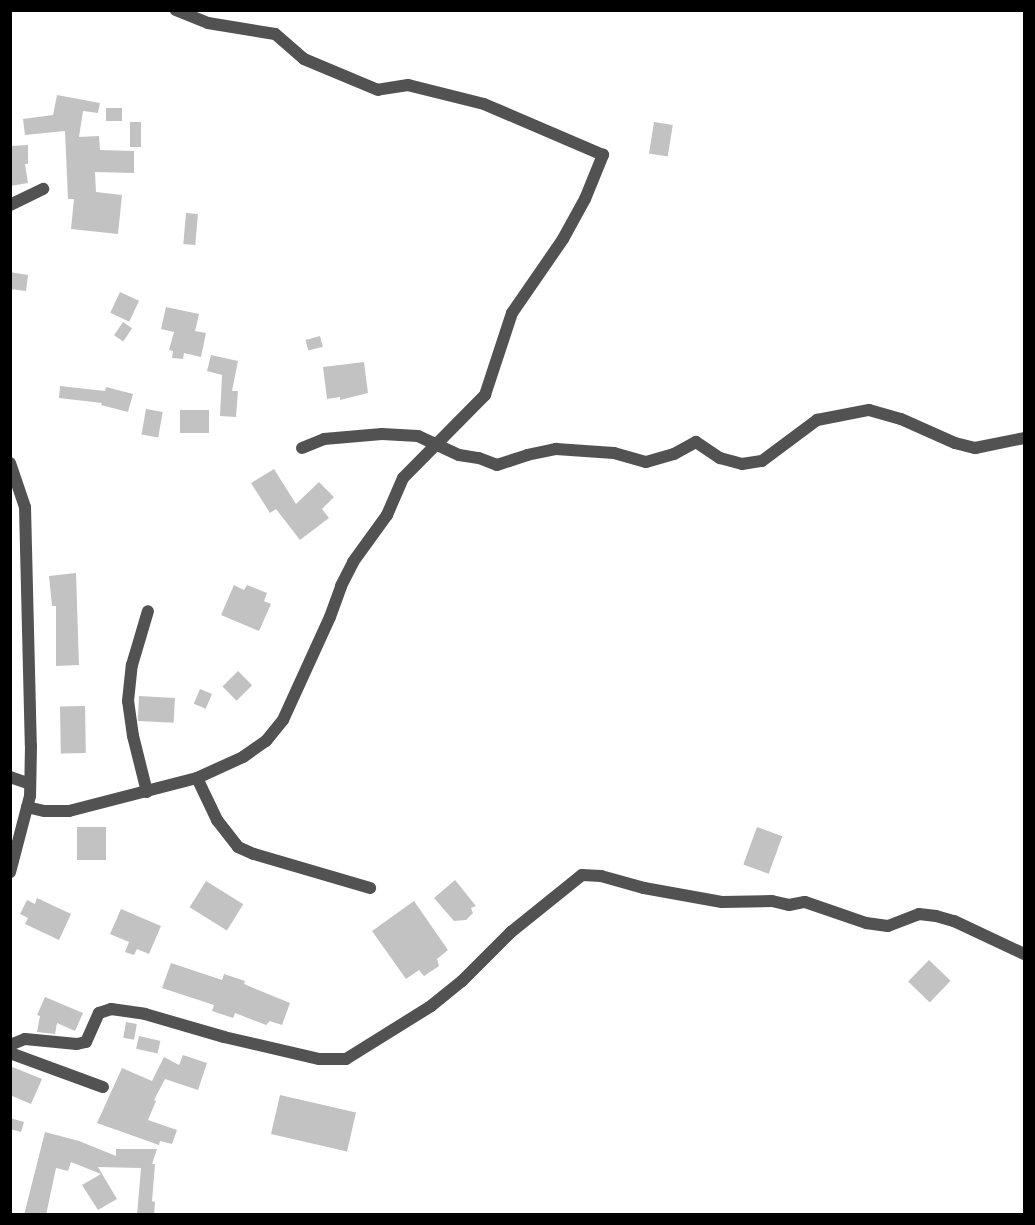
<!DOCTYPE html>
<style>
body{margin:0}
#map{position:relative;width:1035px;height:1225px;overflow:hidden;background:#fff;font-family:Mulish,sans-serif}
div>[style]{position:absolute}
.building>*{inset:0;background:#c2c2c2;transform-origin:0 0}
.minor>*{height:12px;margin:-6px;padding:0 6px;transform-origin:6px;border-radius:6px;background:#525252}
span{translate:-50% -50%;white-space:nowrap;text-align:center;line-height:1.15;-webkit-text-stroke:5px #fff;paint-order:stroke}
.frame{position:absolute;inset:0;border:12px solid #000;pointer-events:none}
</style>
<div id="map">
<div class="building">
<i style="clip-path:polygon(57px 95px,100px 103px,98px 113px,83px 111px,79px 137px,99px 136px,100px 150px,134px 151px,134px 173px,95px 172px,96px 192px,122px 195px,118px 234px,71px 229px,74px 199px,68px 199px,65px 131px,25px 135px,23px 119px,53px 115px)"></i>
<i style="left:106px;top:108px;width:16px;height:13px"></i>
<i style="left:130px;top:122px;width:11px;height:25px"></i>
<i style="left:654px;top:122px;width:19px;height:32px;rotate:9deg"></i>
<i style="clip-path:polygon(28px 145px,28px 164px,25px 164px,28px 183px,10px 186px,10px 146px)"></i>
<i style="left:186px;top:213px;width:12px;height:31px;rotate:5deg"></i>
<i style="clip-path:polygon(10px 272px,28px 275px,26px 291px,10px 289px)"></i>
<i style="left:120px;top:292px;width:21px;height:23px;rotate:25deg"></i>
<i style="clip-path:polygon(166px 307px,199px 314px,195px 331px,206px 333px,201px 357px,184px 353px,183px 359px,172px 358px,173px 351px,169px 350px,174px 332px,161px 329px)"></i>
<i style="left:123px;top:322px;width:11px;height:16px;rotate:34deg"></i>
<i style="left:320px;top:336px;width:11px;height:15px;rotate:75deg"></i>
<i style="clip-path:polygon(211px 355px,238px 361px,232px 391px,238px 391px,236px 417px,220px 416px,222px 375px,207px 371px)"></i>
<i style="clip-path:polygon(364px 362px,368px 393px,340px 400px,340px 397px,327px 399px,323px 367px)"></i>
<i style="clip-path:polygon(60px 386px,105px 391px,106px 387px,133px 394px,128px 412px,101px 405px,102px 403px,59px 398px)"></i>
<i style="left:146px;top:409px;width:17px;height:26px;rotate:10deg"></i>
<i style="left:180px;top:410px;width:29px;height:23px"></i>
<i style="clip-path:polygon(274px 469px,296px 504px,319px 482px,334px 497px,322px 509px,329px 518px,300px 540px,276px 509px,270px 513px,251px 483px)"></i>
<i style="clip-path:polygon(76px 573px,79px 665px,56px 666px,56px 606px,52px 606px,49px 576px)"></i>
<i style="clip-path:polygon(234px 585px,244px 590px,247px 585px,267px 593px,264px 601px,271px 604px,259px 631px,221px 615px)"></i>
<i style="left:238px;top:671px;width:20px;height:22px;rotate:45deg"></i>
<i style="left:200px;top:689px;width:13px;height:16px;rotate:23deg"></i>
<i style="left:139px;top:696px;width:36px;height:25px;rotate:3deg"></i>
<i style="left:85px;top:706px;width:47px;height:25px;rotate:89deg"></i>
<i style="left:106px;top:827px;width:33px;height:29px;rotate:90deg"></i>
<i style="left:757px;top:827px;width:27px;height:40px;rotate:20deg"></i>
<i style="clip-path:polygon(455px 880px,476px 906px,471px 908px,473px 913px,466px 920px,454px 921px,434px 898px)"></i>
<i style="left:206px;top:881px;width:44px;height:31px;rotate:32deg"></i>
<i style="clip-path:polygon(37px 898px,71px 914px,59px 940px,25px 924px,28px 918px,20px 914px,27px 900px,35px 904px)"></i>
<i style="clip-path:polygon(414px 901px,448px 950px,437px 959px,439px 966px,424px 976px,419px 970px,406px 979px,372px 931px)"></i>
<i style="clip-path:polygon(121px 909px,161px 926px,149px 954px,137px 949px,134px 955px,125px 952px,129px 942px,110px 934px)"></i>
<i style="left:929px;top:960px;width:30px;height:30px;rotate:44deg"></i>
<i style="clip-path:polygon(171px 963px,222px 980px,224px 974px,245px 981px,244px 984px,290px 1003px,282px 1025px,270px 1021px,266px 1025px,235px 1013px,233px 1018px,212px 1011px,214px 1005px,162px 988px)"></i>
<i style="clip-path:polygon(45px 997px,83px 1013px,75px 1031px,57px 1023px,55px 1034px,37px 1032px,40px 1016px,37px 1015px)"></i>
<i style="left:126px;top:1022px;width:11px;height:16px;rotate:10deg"></i>
<i style="left:139px;top:1036px;width:22px;height:13px;rotate:13deg"></i>
<i style="clip-path:polygon(183px 1055px,207px 1063px,198px 1090px,165px 1079px,154px 1100px,156px 1101px,148px 1120px,177px 1130px,172px 1144px,160px 1141px,159px 1145px,97px 1123px,122px 1068px,152px 1081px,164px 1057px,179px 1065px)"></i>
<i style="clip-path:polygon(10px 1066px,42px 1079px,31px 1104px,10px 1095px)"></i>
<i style="left:280px;top:1095px;width:78px;height:40px;rotate:13deg"></i>
<i style="clip-path:polygon(10px 1118px,24px 1122px,21px 1132px,10px 1129px)"></i>
<i style="clip-path:polygon(45px 1132px,79px 1141px,116px 1156px,116px 1149px,157px 1149px,152px 1164px,155px 1164px,152px 1201px,155px 1202px,154px 1215px,137px 1215px,141px 1168px,98px 1167px,117px 1199px,98px 1210px,82px 1185px,101px 1174px,71px 1162px,68px 1171px,56px 1168px,46px 1215px,24px 1215px)"></i>
</div>
<div class="minor">
<i style="left:10px;top:205px;width:37px;rotate:-26deg"></i>
<i style="left:302px;top:448px;width:24px;rotate:-22deg"></i>
<i style="left:324px;top:439px;width:58px;rotate:-4.9deg"></i>
<i style="left:382px;top:434px;width:36px;rotate:3deg"></i>
<i style="left:418px;top:436px;width:45px;rotate:24.9deg"></i>
<i style="left:459px;top:455px;width:20px;rotate:9deg"></i>
<i style="left:479px;top:458px;width:19px;rotate:21deg"></i>
<i style="left:497px;top:465px;width:32px;rotate:-18deg"></i>
<i style="left:527px;top:455px;width:30px;rotate:-12deg"></i>
<i style="left:556px;top:449px;width:58px;rotate:3.9deg"></i>
<i style="left:614px;top:453px;width:33px;rotate:16deg"></i>
<i style="left:646px;top:462px;width:29px;rotate:-16deg"></i>
<i style="left:674px;top:454px;width:25px;rotate:-29deg"></i>
<i style="left:696px;top:442px;width:29px;rotate:34deg"></i>
<i style="left:720px;top:458px;width:23px;rotate:15deg"></i>
<i style="left:742px;top:464px;width:20px;rotate:-9deg"></i>
<i style="left:762px;top:461px;width:69px;rotate:-36.7deg"></i>
<i style="left:817px;top:420px;width:53px;rotate:-10.9deg"></i>
<i style="left:869px;top:410px;width:33px;rotate:16deg"></i>
<i style="left:901px;top:419px;width:59px;rotate:24deg"></i>
<i style="left:955px;top:443px;width:21px;rotate:14deg"></i>
<i style="left:975px;top:448px;width:50px;rotate:-11.5deg"></i>
<i style="left:10px;top:463px;width:46px;rotate:71.2deg"></i>
<i style="left:25px;top:507px;width:239px;rotate:88.6deg"></i>
<i style="left:31px;top:746px;width:50px;rotate:91.1deg"></i>
<i style="left:30px;top:796px;width:79px;rotate:104.7deg"></i>
<i style="left:10px;top:777px;width:21px;rotate:19deg"></i>
<i style="left:197px;top:778px;width:47px;rotate:64.5deg"></i>
<i style="left:217px;top:820px;width:34px;rotate:52deg"></i>
<i style="left:238px;top:847px;width:17px;rotate:24deg"></i>
<i style="left:254px;top:854px;width:121px;rotate:16.3deg"></i>
<i style="left:147px;top:792px;width:58px;rotate:-104deg"></i>
<i style="left:133px;top:736px;width:35px;rotate:-98deg"></i>
<i style="left:128px;top:701px;width:36px;rotate:-84deg"></i>
<i style="left:132px;top:665px;width:56px;rotate:-73.5deg"></i>
<i style="left:27px;top:807px;width:18px;rotate:13deg"></i>
<i style="left:45px;top:811px;width:24px"></i>
<i style="left:69px;top:811px;width:132px;rotate:-14.5deg"></i>
<i style="left:197px;top:778px;width:51px;rotate:-24.5deg"></i>
<i style="left:243px;top:757px;width:28px;rotate:-35deg"></i>
<i style="left:266px;top:741px;width:27px;rotate:-51deg"></i>
<i style="left:283px;top:720px;width:113px;rotate:-65.5deg"></i>
<i style="left:330px;top:617px;width:33px;rotate:-70deg"></i>
<i style="left:341px;top:586px;width:27px;rotate:-63deg"></i>
<i style="left:353px;top:562px;width:58px;rotate:-54.1deg"></i>
<i style="left:387px;top:515px;width:40px;rotate:-66.6deg"></i>
<i style="left:403px;top:478px;width:117px;rotate:-45.3deg"></i>
<i style="left:485px;top:395px;width:86px;rotate:-71.8deg"></i>
<i style="left:512px;top:313px;width:90px;rotate:-55.4deg"></i>
<i style="left:563px;top:239px;width:46px;rotate:-61.2deg"></i>
<i style="left:585px;top:199px;width:48px;rotate:-67.8deg"></i>
<i style="left:603px;top:155px;width:129px;rotate:-156.8deg"></i>
<i style="left:484px;top:104px;width:78px;rotate:-166deg"></i>
<i style="left:408px;top:85px;width:30px;rotate:171deg"></i>
<i style="left:378px;top:90px;width:80px;rotate:-157.3deg"></i>
<i style="left:304px;top:59px;width:38px;rotate:-139deg"></i>
<i style="left:275px;top:34px;width:68px;rotate:-170.7deg"></i>
<i style="left:208px;top:23px;width:35px;rotate:-158deg"></i>
<i style="left:10px;top:1045px;width:16px;rotate:-22deg"></i>
<i style="left:25px;top:1039px;width:52px;rotate:5.5deg"></i>
<i style="left:77px;top:1044px;width:9px;rotate:-13deg"></i>
<i style="left:86px;top:1042px;width:32px;rotate:-66deg"></i>
<i style="left:99px;top:1013px;width:13px;rotate:-18deg"></i>
<i style="left:111px;top:1009px;width:34px;rotate:8deg"></i>
<i style="left:145px;top:1014px;width:82px;rotate:16.2deg"></i>
<i style="left:224px;top:1037px;width:98px;rotate:13deg"></i>
<i style="left:319px;top:1059px;width:27px"></i>
<i style="left:346px;top:1059px;width:100px;rotate:-31.9deg"></i>
<i style="left:431px;top:1006px;width:40px;rotate:-39deg"></i>
<i style="left:462px;top:981px;width:69px;rotate:-45deg"></i>
<i style="left:511px;top:932px;width:91px;rotate:-38.8deg"></i>
<i style="left:582px;top:875px;width:19px;rotate:3deg"></i>
<i style="left:601px;top:876px;width:45px;rotate:15.6deg"></i>
<i style="left:644px;top:888px;width:79px;rotate:10.2deg"></i>
<i style="left:722px;top:902px;width:50px;rotate:-1.1deg"></i>
<i style="left:772px;top:901px;width:17px;rotate:13deg"></i>
<i style="left:789px;top:905px;width:16px;rotate:-11deg"></i>
<i style="left:805px;top:902px;width:65px;rotate:19deg"></i>
<i style="left:866px;top:923px;width:22px;rotate:8deg"></i>
<i style="left:888px;top:926px;width:33px;rotate:-21deg"></i>
<i style="left:919px;top:914px;width:17px;rotate:7deg"></i>
<i style="left:936px;top:916px;width:19px;rotate:16deg"></i>
<i style="left:954px;top:921px;width:77px;rotate:25.2deg"></i>
<i style="left:10px;top:1053px;width:99px;rotate:20.1deg"></i>
</div>
<div class="frame"></div>
</div>
